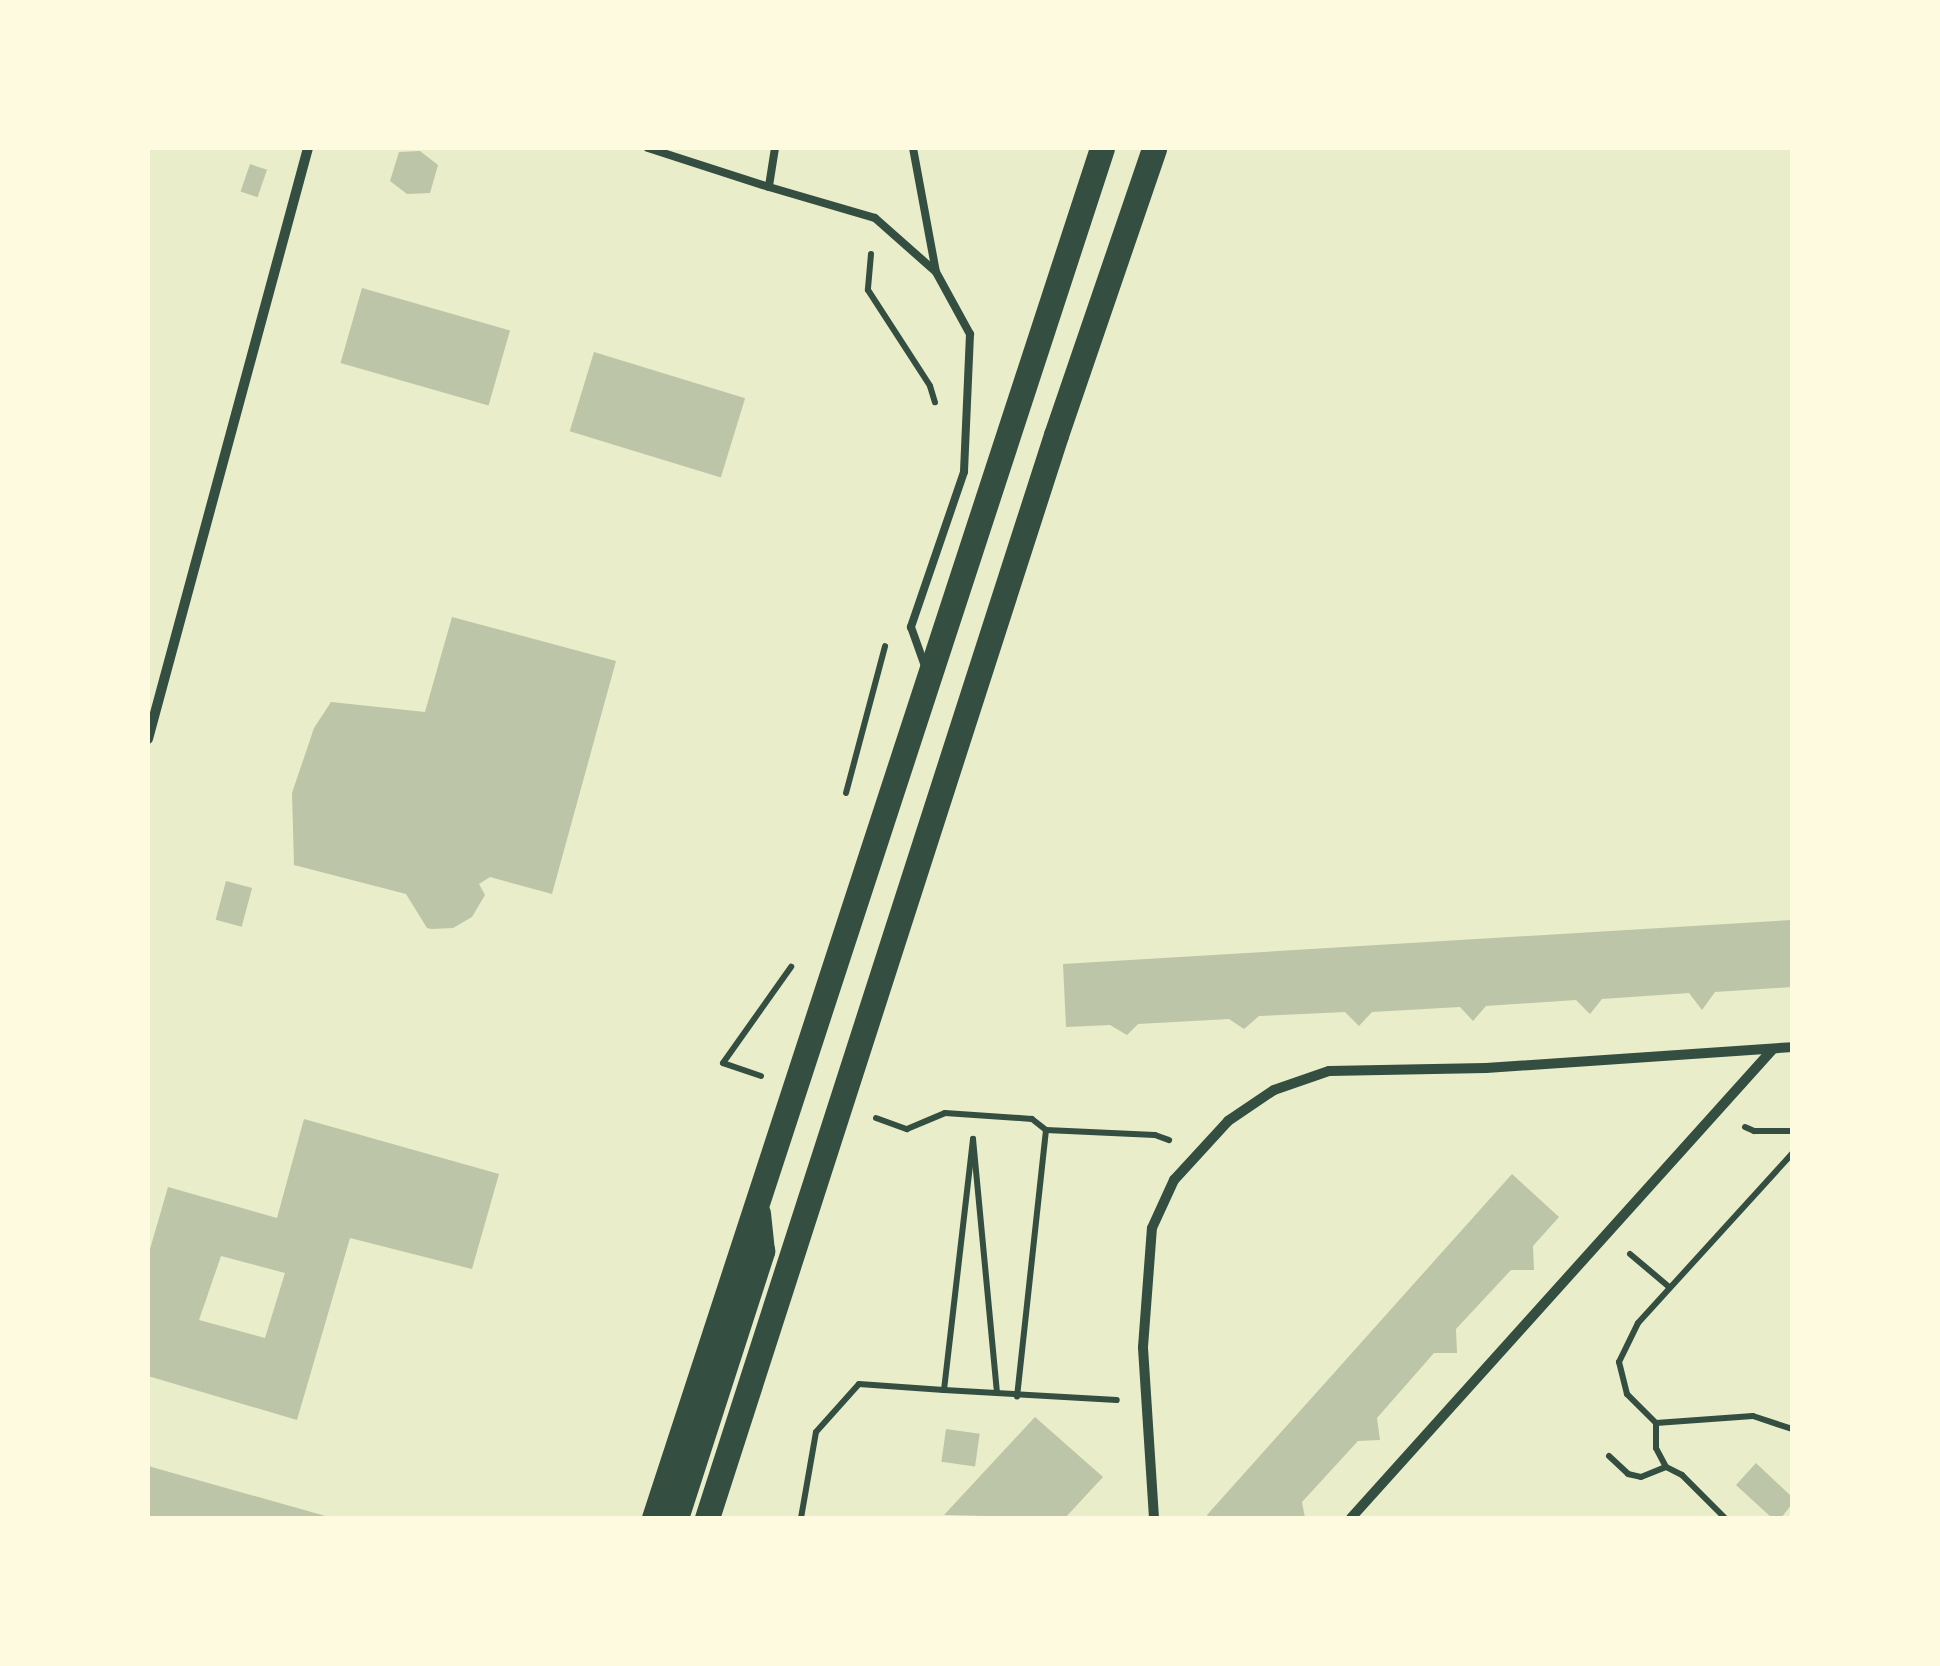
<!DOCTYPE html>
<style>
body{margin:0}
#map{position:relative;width:1940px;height:1666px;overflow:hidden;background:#e9edc9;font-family:Commissioner,sans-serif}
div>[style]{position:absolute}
.building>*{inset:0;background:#bcc5a7;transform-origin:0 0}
.path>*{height:6px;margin:-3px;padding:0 3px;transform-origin:3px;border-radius:3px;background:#344e41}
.service>*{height:8px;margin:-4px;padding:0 4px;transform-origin:4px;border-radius:4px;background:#344e41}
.minor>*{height:10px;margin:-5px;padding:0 5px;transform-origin:5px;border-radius:5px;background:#344e41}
.primary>*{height:25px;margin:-12.5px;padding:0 12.5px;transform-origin:12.5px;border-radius:12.5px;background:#344e41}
span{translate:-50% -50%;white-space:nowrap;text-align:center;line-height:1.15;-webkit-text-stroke:8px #fefae0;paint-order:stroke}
.frame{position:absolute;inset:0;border:150px solid #fefae0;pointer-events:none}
</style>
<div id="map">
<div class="building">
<i style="clip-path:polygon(420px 151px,438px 165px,430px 193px,407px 194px,390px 181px,399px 152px)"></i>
<i style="left:250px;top:164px;width:18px;height:29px;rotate:19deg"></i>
<i style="left:362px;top:288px;width:154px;height:78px;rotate:16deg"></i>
<i style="left:594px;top:352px;width:158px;height:83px;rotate:17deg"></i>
<i style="clip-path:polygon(452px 617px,616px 661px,552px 894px,490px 877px,479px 884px,485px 895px,472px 917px,453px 928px,432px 929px,427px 928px,406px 894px,294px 865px,292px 793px,314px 728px,331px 702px,425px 712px)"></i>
<i style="left:226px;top:881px;width:27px;height:40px;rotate:15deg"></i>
<i style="clip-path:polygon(1792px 920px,1792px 987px,1715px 992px,1702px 1010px,1689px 993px,1602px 999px,1590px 1014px,1576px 1000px,1486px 1006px,1473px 1021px,1460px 1007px,1372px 1012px,1359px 1026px,1345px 1012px,1259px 1016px,1244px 1029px,1229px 1019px,1138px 1024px,1127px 1035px,1110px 1025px,1066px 1027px,1063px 964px)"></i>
<i style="clip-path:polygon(evenodd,304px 1119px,499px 1174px,472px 1269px,350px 1238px,297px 1420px,148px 1376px,148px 1256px,168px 1187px,277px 1218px,304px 1119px,221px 1256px,285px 1273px,265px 1338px,199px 1320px,221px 1256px)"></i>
<i style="clip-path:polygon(1512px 1174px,1559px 1217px,1533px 1246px,1534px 1270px,1511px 1270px,1456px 1329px,1457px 1353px,1434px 1353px,1377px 1418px,1380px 1440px,1358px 1441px,1302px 1502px,1305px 1518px,1210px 1518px,1207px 1515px)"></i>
<i style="clip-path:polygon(1035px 1417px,1103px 1477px,1065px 1518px,944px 1515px)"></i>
<i style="left:946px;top:1429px;width:34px;height:33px;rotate:8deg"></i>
<i style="clip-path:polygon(1756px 1463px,1792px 1497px,1792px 1504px,1781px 1518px,1772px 1518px,1736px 1485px)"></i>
<i style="clip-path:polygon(148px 1466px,329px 1517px,329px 1518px,148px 1518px)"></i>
</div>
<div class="path">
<i style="left:871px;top:254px;width:36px;rotate:95deg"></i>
<i style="left:868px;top:290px;width:114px;rotate:57.1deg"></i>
<i style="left:930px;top:386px;width:17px;rotate:73deg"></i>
<i style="left:846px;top:793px;width:152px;rotate:-75.1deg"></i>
<i style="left:761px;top:1076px;width:40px;rotate:-161.1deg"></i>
<i style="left:723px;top:1063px;width:118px;rotate:-54.7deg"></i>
<i style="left:876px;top:1118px;width:33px;rotate:20deg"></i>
<i style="left:907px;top:1129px;width:41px;rotate:-22.8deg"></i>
<i style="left:945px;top:1113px;width:87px;rotate:3.9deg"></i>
<i style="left:1032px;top:1119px;width:18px;rotate:38deg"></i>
<i style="left:1046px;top:1130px;width:268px;rotate:96.2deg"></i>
<i style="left:1745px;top:1127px;width:10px;rotate:24deg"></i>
<i style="left:1754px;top:1131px;width:38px"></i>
<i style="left:1046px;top:1130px;width:109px;rotate:2.6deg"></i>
<i style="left:1155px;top:1135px;width:15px;rotate:20deg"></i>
<i style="left:1630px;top:1254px;width:50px;rotate:40.1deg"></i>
<i style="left:944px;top:1390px;width:173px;rotate:3.3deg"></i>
<i style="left:1656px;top:1423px;width:41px;rotate:-135deg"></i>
<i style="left:1627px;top:1394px;width:33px;rotate:-104deg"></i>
<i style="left:1619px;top:1362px;width:43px;rotate:-64deg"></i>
<i style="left:1638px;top:1323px;width:229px;rotate:-47.7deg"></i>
<i style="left:1609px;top:1456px;width:26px;rotate:43deg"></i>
<i style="left:1628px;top:1474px;width:13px;rotate:13deg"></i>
<i style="left:1641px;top:1477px;width:27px;rotate:-22deg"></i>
<i style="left:801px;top:1518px;width:87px;rotate:-80.1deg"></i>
<i style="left:816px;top:1432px;width:64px;rotate:-48.1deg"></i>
<i style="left:859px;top:1384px;width:85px;rotate:4deg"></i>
<i style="left:944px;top:1390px;width:253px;rotate:-83.4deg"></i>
<i style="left:973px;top:1139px;width:254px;rotate:84.6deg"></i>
<i style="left:1725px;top:1518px;width:61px;rotate:-135deg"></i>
<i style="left:1682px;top:1475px;width:18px;rotate:-153deg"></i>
<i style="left:1666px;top:1467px;width:21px;rotate:-118deg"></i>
<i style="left:1656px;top:1448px;width:25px;rotate:-90deg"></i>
<i style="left:1656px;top:1423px;width:97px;rotate:-4.1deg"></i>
<i style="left:1753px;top:1416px;width:41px;rotate:18.4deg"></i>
</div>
<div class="service">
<i style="left:648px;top:148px;width:127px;rotate:17.9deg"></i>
<i style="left:775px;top:148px;width:39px;rotate:99deg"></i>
<i style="left:769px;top:187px;width:110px;rotate:16.3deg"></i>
<i style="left:875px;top:218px;width:80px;rotate:41.5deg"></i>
<i style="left:913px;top:148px;width:126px;rotate:79.5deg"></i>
<i style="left:936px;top:272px;width:71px;rotate:61.3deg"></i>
<i style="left:970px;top:334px;width:138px;rotate:92.5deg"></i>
<i style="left:964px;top:472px;width:164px;rotate:108.9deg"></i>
<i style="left:911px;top:627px;width:41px;rotate:70.3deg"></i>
</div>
<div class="minor">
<i style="left:148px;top:739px;width:612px;rotate:-74.85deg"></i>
<i style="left:1154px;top:1518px;width:171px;rotate:-93.7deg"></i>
<i style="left:1143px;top:1347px;width:119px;rotate:-85.7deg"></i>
<i style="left:1152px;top:1228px;width:53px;rotate:-65.4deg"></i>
<i style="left:1174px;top:1180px;width:80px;rotate:-47.5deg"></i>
<i style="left:1228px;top:1121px;width:55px;rotate:-34deg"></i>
<i style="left:1274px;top:1090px;width:58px;rotate:-19.1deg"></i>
<i style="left:1329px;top:1071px;width:157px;rotate:-1.1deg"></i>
<i style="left:1486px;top:1068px;width:307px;rotate:-3.9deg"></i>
<i style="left:1351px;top:1518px;width:631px;rotate:-48.02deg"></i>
</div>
<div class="primary">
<i style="left:654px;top:1518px;width:1441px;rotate:-71.89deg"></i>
<i style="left:676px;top:1518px;width:281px;rotate:-72.1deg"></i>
<i style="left:762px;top:1251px;width:38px;rotate:-96deg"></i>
<i style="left:707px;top:1518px;width:1138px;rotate:-72.14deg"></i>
<i style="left:1056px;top:435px;width:303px;rotate:-71.1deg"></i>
</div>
<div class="frame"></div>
</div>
